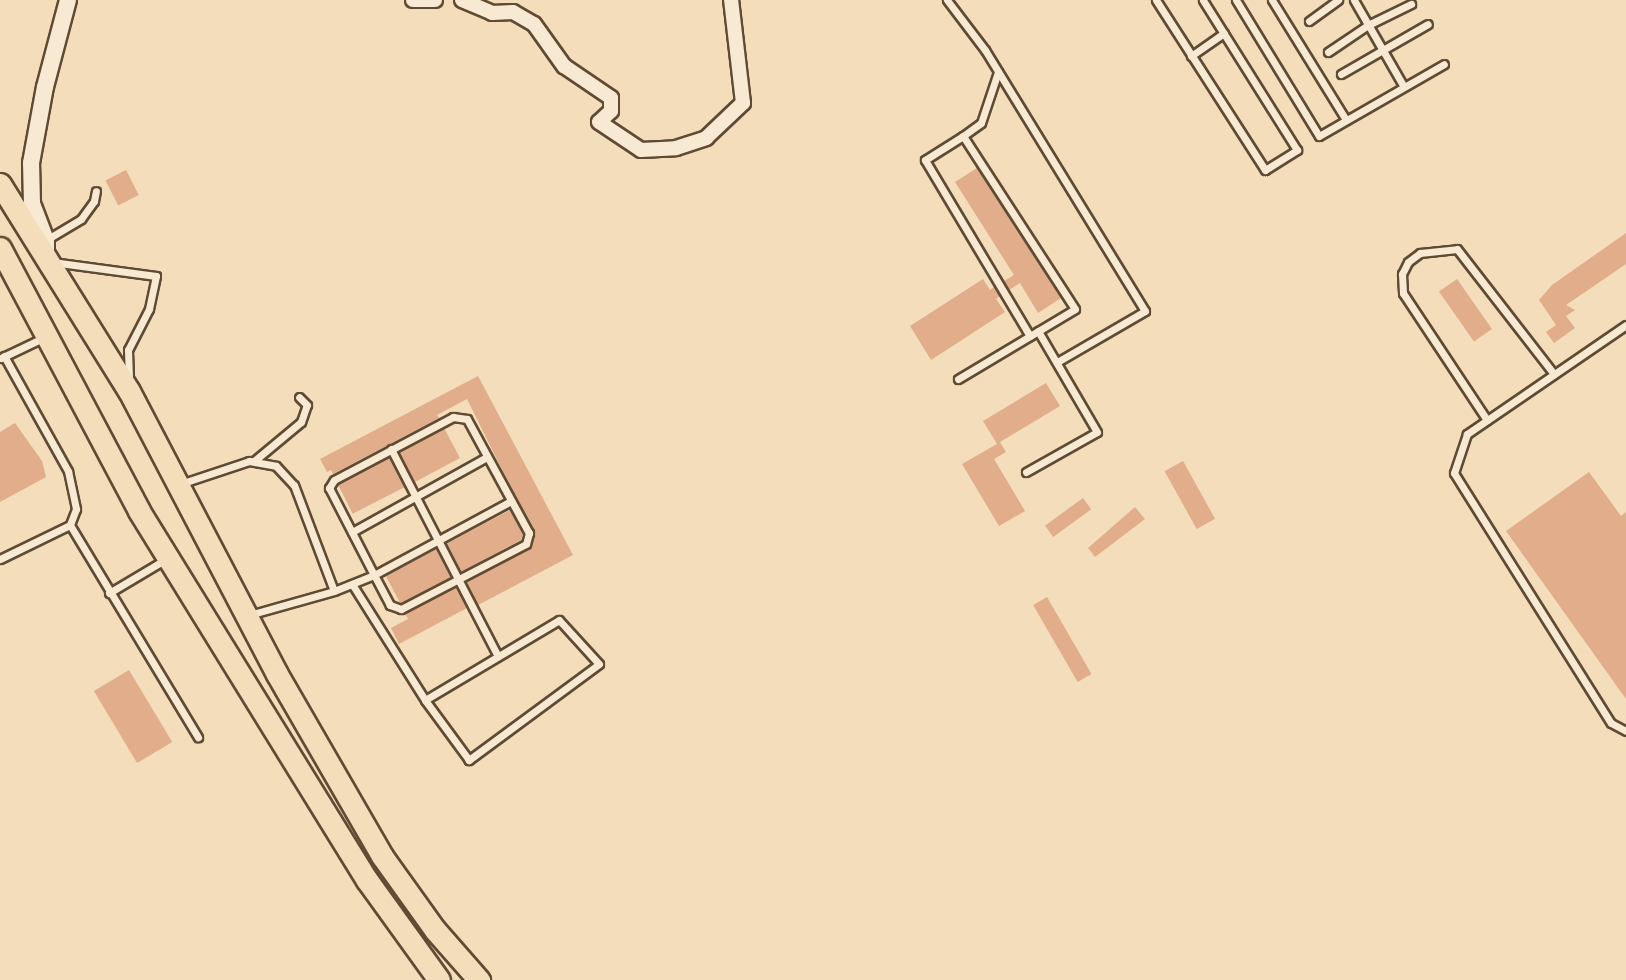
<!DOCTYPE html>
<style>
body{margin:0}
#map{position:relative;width:1626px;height:980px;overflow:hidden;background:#f3ddba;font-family:Alegreya,serif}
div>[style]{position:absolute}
.building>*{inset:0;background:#e1ad8a;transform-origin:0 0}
.roads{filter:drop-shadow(2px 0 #5f4b34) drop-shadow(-2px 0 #5f4b34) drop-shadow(0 2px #5f4b34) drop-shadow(0 -2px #5f4b34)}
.service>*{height:7px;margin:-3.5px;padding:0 3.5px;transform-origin:3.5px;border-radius:3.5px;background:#f7e9d2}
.minor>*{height:14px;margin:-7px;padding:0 7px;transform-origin:7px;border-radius:7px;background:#f7e9d2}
.tertiary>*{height:16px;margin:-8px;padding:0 8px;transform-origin:8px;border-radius:8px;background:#f7e9d2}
.primary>*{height:21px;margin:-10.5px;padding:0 10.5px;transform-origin:10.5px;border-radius:10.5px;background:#f3ddba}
span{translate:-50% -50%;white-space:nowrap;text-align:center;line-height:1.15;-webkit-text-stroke:4.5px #f7e9d2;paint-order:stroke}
</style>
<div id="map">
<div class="building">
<i style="clip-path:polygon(977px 168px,1061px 298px,1038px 313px,1020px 283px,1009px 290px,1004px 281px,1014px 275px,955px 182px)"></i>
<i style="left:126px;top:170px;width:28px;height:23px;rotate:63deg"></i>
<i style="clip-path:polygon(1626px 233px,1626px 264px,1566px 305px,1575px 310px,1566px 316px,1575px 328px,1554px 343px,1546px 332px,1556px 325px,1539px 300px,1552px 285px)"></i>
<i style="clip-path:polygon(983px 279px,990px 290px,994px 287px,1000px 296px,996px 299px,1005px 312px,931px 360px,910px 326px)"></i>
<i style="left:1457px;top:279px;width:61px;height:22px;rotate:55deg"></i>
<i style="clip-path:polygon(478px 376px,573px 555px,478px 605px,466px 582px,529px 549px,534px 534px,467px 399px,437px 415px,439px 418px,333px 474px,331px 470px,327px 472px,320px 459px)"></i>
<i style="clip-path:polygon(1046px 383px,1060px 406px,1000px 442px,1006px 452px,994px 459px,1025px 511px,999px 526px,962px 464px,997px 444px,983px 421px)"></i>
<i style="clip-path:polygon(15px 423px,42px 461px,46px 477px,0 502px,0 432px)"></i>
<i style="left:444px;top:428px;width:34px;height:51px;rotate:62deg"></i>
<i style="left:389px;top:457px;width:34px;height:58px;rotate:63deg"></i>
<i style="left:1183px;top:461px;width:66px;height:21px;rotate:61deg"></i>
<i style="clip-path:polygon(1589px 472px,1621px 516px,1626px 512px,1626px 699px,1506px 531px)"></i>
<i style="left:1083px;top:498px;width:14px;height:47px;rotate:54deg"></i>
<i style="clip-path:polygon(1135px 507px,1145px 519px,1095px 557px,1088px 548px)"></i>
<i style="clip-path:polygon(510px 510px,523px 534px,521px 540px,461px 572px,446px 544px)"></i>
<i style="left:436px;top:549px;width:32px;height:57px;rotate:62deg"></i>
<i style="clip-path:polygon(456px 587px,467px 608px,399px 644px,391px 628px,408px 619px,405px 613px)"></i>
<i style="left:1047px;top:597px;width:89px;height:16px;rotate:60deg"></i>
<i style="left:129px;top:670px;width:84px;height:41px;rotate:59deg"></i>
</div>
<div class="roads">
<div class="service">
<i style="left:947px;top:0;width:63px;rotate:52.8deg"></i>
<i style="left:985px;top:50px;width:306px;rotate:58.5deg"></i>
<i style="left:1145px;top:311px;width:102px;rotate:149.9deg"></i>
<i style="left:1156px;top:0;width:202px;rotate:57.3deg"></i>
<i style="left:1265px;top:170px;width:38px;rotate:-32deg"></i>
<i style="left:1297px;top:150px;width:177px;rotate:-122.1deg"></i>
<i style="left:1236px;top:0;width:159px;rotate:58.6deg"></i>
<i style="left:1319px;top:136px;width:144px;rotate:-29.9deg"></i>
<i style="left:1272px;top:0;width:141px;rotate:58.3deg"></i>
<i style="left:1354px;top:0;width:100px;rotate:60.1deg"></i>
<i style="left:1309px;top:21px;width:36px;rotate:-36deg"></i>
<i style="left:1328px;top:52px;width:48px;rotate:-34deg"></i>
<i style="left:1368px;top:25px;width:48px;rotate:-26deg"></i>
<i style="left:1191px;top:56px;width:40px;rotate:-34.9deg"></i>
<i style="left:1341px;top:74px;width:100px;rotate:-29.9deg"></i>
<i style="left:963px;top:136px;width:45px;rotate:147.7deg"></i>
<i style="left:925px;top:160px;width:205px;rotate:59.2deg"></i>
<i style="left:46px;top:240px;width:41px;rotate:-31deg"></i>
<i style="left:81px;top:219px;width:22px;rotate:-54deg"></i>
<i style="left:94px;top:201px;width:10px;rotate:-79deg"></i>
<i style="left:52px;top:262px;width:105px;rotate:7.7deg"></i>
<i style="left:156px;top:276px;width:34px;rotate:102deg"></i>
<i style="left:149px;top:309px;width:46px;rotate:117.1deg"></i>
<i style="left:128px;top:350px;width:29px;rotate:88deg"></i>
<i style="left:1626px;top:325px;width:193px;rotate:145.6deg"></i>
<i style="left:1467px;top:434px;width:41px;rotate:108.4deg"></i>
<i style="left:1454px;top:473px;width:295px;rotate:57.9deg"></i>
<i style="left:1611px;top:723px;width:17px;rotate:28deg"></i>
<i style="left:4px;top:356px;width:132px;rotate:60.9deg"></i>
<i style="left:68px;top:471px;width:39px;rotate:78deg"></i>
<i style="left:76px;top:509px;width:17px;rotate:111deg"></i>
<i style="left:1px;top:358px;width:49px;rotate:-25.5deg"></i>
<i style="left:958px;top:379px;width:136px;rotate:-30.9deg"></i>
<i style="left:1075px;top:309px;width:206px;rotate:-122.9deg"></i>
<i style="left:963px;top:136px;width:22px;rotate:-36deg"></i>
<i style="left:981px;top:123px;width:54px;rotate:-71.6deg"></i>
<i style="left:1487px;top:420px;width:152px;rotate:-123.5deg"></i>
<i style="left:1403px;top:293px;width:19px;rotate:-93deg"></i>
<i style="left:1402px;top:274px;width:13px;rotate:-63deg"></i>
<i style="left:1408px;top:262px;width:15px;rotate:-37deg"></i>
<i style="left:1420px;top:253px;width:37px;rotate:-6deg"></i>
<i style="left:1457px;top:249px;width:158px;rotate:52.2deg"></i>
<i style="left:391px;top:449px;width:233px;rotate:62.7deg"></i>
<i style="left:254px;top:461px;width:61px;rotate:-39.7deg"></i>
<i style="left:301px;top:422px;width:18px;rotate:-71deg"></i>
<i style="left:307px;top:405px;width:11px;rotate:-135deg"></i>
<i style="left:1026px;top:472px;width:81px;rotate:-29.4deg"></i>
<i style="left:1097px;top:432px;width:117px;rotate:-120.3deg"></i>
<i style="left:180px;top:484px;width:73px;rotate:-18.4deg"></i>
<i style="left:249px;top:461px;width:27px;rotate:10deg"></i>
<i style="left:276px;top:466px;width:26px;rotate:47deg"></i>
<i style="left:294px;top:485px;width:113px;rotate:69.3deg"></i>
<i style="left:352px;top:532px;width:154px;rotate:-29.1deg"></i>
<i style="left:0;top:559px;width:78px;rotate:-25.9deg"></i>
<i style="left:70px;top:525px;width:248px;rotate:58.9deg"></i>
<i style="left:352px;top:584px;width:137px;rotate:57.8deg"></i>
<i style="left:425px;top:700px;width:156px;rotate:-30.8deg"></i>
<i style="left:559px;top:620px;width:59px;rotate:47.7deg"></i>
<i style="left:599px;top:664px;width:162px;rotate:143.6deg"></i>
<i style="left:469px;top:760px;width:74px;rotate:-126.3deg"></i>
<i style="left:109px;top:593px;width:66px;rotate:-30.8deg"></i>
<i style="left:249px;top:615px;width:88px;rotate:-15.8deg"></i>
<i style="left:334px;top:591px;width:43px;rotate:-21.8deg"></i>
<i style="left:374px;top:575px;width:98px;rotate:-117.3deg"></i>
<i style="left:329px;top:488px;width:9px;rotate:-58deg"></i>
<i style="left:334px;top:480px;width:135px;rotate:-27.9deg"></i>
<i style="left:453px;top:417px;width:14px;rotate:8deg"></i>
<i style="left:467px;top:419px;width:130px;rotate:61.5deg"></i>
<i style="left:529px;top:533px;width:11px;rotate:105deg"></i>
<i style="left:526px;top:544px;width:141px;rotate:152.5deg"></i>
<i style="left:401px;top:609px;width:12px;rotate:-160deg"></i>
<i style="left:390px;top:605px;width:34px;rotate:-118deg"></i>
<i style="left:374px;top:575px;width:156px;rotate:-28.4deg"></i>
</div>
<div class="minor">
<i style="left:413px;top:0;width:22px"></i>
<i style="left:462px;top:0;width:33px;rotate:23deg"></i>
<i style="left:492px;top:13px;width:21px;rotate:-3deg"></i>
<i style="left:513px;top:12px;width:24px;rotate:30deg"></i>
<i style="left:534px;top:24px;width:52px;rotate:54.5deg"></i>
<i style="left:564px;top:66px;width:57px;rotate:34.2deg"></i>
<i style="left:611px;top:98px;width:13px;rotate:90deg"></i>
<i style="left:611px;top:111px;width:16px;rotate:137deg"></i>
<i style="left:599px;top:122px;width:50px;rotate:33.7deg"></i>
<i style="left:641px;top:150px;width:35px;rotate:-3deg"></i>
<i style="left:676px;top:148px;width:32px;rotate:-18deg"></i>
<i style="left:706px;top:138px;width:51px;rotate:-43.4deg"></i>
<i style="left:743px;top:103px;width:104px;rotate:-96.6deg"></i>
</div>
<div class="tertiary">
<i style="left:46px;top:254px;width:14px;rotate:-90deg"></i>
<i style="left:46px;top:240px;width:40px;rotate:-111deg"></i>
<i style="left:32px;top:203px;width:40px;rotate:-91.4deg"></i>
<i style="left:31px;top:163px;width:77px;rotate:-79.6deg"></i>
<i style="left:45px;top:87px;width:90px;rotate:-75.2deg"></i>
</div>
<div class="primary">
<i style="left:0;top:184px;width:244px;rotate:58.1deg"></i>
<i style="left:129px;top:391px;width:319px;rotate:62.4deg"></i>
<i style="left:277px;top:674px;width:210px;rotate:60deg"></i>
<i style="left:382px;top:856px;width:91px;rotate:54.4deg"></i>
<i style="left:435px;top:930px;width:67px;rotate:48.7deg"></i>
<i style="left:0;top:248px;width:297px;rotate:62.1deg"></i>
<i style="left:139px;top:511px;width:434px;rotate:58.3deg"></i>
<i style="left:367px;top:880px;width:123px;rotate:54.2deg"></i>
</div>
</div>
</div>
